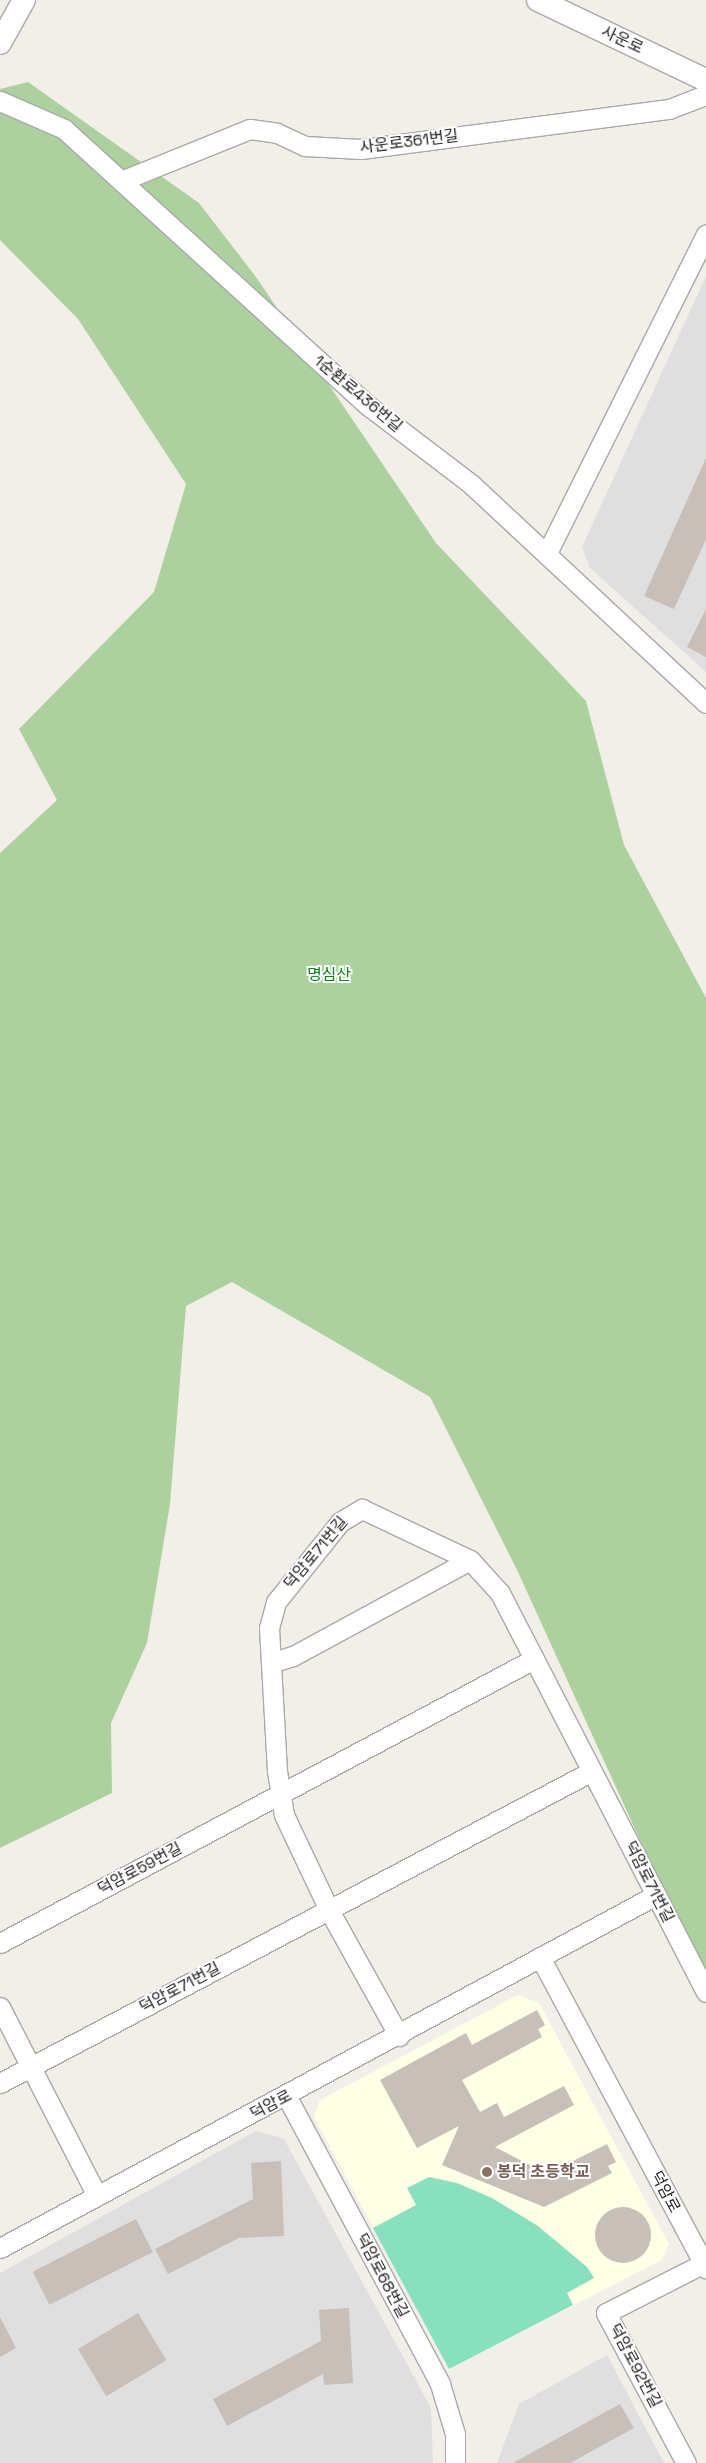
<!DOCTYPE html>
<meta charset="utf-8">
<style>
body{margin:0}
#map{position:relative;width:706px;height:2463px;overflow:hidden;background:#f2efe9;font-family:"Space Grotesk","Noto Sans KR",sans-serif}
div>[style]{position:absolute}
.residential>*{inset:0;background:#e0dfdf}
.education>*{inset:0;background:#ffffe5}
.forest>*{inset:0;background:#add19e}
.pitch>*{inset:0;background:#88e0be}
.building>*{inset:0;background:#c7bfb8;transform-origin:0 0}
.round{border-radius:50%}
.roads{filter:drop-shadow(1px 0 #a9a9a9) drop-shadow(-1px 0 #a9a9a9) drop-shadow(0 1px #a9a9a9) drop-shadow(0 -1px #a9a9a9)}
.minor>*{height:19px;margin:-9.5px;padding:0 9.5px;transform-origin:9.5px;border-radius:9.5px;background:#fff}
.tertiary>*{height:22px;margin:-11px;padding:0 11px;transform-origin:11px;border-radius:11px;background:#fff}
.dots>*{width:14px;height:14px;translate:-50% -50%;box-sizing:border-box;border:2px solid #fff;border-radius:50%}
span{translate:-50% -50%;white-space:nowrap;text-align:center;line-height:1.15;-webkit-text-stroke:4px #fff;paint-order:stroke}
.street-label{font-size:16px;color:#222}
.park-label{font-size:16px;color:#0c8416}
.education-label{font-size:16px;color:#785e54;font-weight:700}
.left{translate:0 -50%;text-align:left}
</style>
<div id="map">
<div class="residential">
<i style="clip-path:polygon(706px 276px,706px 672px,590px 568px,582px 547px)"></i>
<i style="clip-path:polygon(256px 2131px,284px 2139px,431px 2408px,433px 2463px,0 2463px,0 2273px)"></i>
<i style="clip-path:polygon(607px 2355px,664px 2463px,497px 2463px,519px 2404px)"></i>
</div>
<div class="education">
<i style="clip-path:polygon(518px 1995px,539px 2003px,669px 2244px,662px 2260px,449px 2369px,314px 2117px,320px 2100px)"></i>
</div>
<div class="forest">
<i style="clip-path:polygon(28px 82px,199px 203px,256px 277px,436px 543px,586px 701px,624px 845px,706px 998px,706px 1985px,518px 1572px,430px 1397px,232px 1282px,186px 1306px,170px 1504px,147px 1643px,111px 1723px,112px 1793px,0 1848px,0 853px,57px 800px,19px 729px,154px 592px,186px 484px,78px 319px,0 240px,0 89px)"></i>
</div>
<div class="pitch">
<i style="clip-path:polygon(429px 2177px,457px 2183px,492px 2198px,538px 2226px,587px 2267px,594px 2278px,567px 2293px,573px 2305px,449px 2369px,373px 2228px,416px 2205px,407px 2188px)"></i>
</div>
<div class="building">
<i style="clip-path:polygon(706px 458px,706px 539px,674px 609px,644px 596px)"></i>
<i style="clip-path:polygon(706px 609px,706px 657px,687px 647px)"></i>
<i style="clip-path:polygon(537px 2010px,545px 2025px,538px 2029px,542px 2037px,462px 2080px,480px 2112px,497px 2103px,504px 2117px,564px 2086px,574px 2105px,495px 2147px,547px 2174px,607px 2144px,616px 2162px,608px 2166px,612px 2173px,544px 2207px,442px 2165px,459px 2126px,417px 2148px,380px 2080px,466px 2033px,472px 2045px)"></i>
<i style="clip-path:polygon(281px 2161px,284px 2236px,239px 2238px,168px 2274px,155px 2249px,253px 2199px,251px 2163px)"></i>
<i class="round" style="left:595px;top:2207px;width:56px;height:56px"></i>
<i style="left:136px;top:2219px;width:37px;height:116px;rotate:63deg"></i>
<i style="clip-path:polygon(349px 2308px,353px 2383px,324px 2385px,323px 2374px,227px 2426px,213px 2399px,321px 2341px,319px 2310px)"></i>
<i style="left:138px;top:2313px;width:55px;height:70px;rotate:59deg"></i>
<i style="clip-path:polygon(0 2317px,16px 2348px,0 2357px)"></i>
<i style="clip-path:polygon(620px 2404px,634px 2428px,570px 2463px,513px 2463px)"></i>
</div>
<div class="roads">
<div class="minor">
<i style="left:0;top:101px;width:70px;rotate:23.6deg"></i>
<i style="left:64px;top:129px;width:413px;rotate:42.3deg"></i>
<i style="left:370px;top:407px;width:127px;rotate:37.3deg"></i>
<i style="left:471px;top:484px;width:321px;rotate:43deg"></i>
<i style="left:121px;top:181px;width:139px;rotate:-22deg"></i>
<i style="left:250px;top:129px;width:27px;rotate:8deg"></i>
<i style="left:277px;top:133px;width:31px;rotate:25deg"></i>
<i style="left:305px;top:146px;width:56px;rotate:3.1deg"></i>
<i style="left:361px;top:149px;width:311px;rotate:-7.4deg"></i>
<i style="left:669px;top:109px;width:40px;rotate:-21deg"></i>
<i style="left:547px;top:553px;width:356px;rotate:-63.5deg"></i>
<i style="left:271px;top:1663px;width:23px;rotate:-18deg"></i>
<i style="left:293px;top:1656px;width:201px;rotate:-28.5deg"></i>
<i style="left:0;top:1943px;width:605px;rotate:-28.01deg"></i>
<i style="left:540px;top:1957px;width:353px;rotate:61.9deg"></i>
<i style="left:0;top:2007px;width:212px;rotate:62.8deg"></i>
<i style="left:399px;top:2036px;width:144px;rotate:-119.1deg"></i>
<i style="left:329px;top:1910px;width:105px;rotate:-115.3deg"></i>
<i style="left:284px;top:1815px;width:45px;rotate:-99deg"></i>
<i style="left:277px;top:1771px;width:143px;rotate:-93.2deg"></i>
<i style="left:269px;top:1628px;width:27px;rotate:-75deg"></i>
<i style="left:276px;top:1602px;width:102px;rotate:-51.3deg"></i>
<i style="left:340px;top:1522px;width:26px;rotate:-31deg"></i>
<i style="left:362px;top:1509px;width:119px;rotate:25.3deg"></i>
<i style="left:470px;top:1560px;width:45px;rotate:47.7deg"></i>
<i style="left:500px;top:1593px;width:449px;rotate:62.7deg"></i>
<i style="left:0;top:2083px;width:669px;rotate:-27.79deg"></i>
<i style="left:287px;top:2097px;width:325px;rotate:61.9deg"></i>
<i style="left:440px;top:2384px;width:52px;rotate:73.3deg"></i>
<i style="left:455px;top:2434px;width:29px;rotate:90deg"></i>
<i style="left:0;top:2248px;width:745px;rotate:-28.29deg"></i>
<i style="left:686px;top:2463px;width:170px;rotate:-118.1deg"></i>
<i style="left:606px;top:2313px;width:112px;rotate:-27deg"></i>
</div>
<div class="tertiary">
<i style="left:538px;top:0;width:186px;rotate:25.5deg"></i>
<i style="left:0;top:43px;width:49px;rotate:-60.8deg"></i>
</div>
</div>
<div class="dots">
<i style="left:487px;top:2172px;background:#8d6e63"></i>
</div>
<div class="street-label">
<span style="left:622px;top:40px;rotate:25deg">사운로</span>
<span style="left:409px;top:142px;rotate:-7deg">사운로361번길</span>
<span style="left:358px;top:394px;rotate:40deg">1순환로436번길</span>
<span style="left:316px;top:1553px;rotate:-50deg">덕암로71번길</span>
<span style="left:140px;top:1869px;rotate:-28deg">덕암로59번길</span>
<span style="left:649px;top:1882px;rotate:63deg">덕암로71번길</span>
<span style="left:180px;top:1988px;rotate:-28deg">덕암로71번길</span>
<span style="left:271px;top:2105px;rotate:-28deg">덕암로</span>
<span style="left:665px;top:2192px;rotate:62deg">덕암로</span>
<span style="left:382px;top:2276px;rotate:62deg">덕암로68번길</span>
<span style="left:635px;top:2366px;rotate:62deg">덕암로92번길</span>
</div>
<div class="park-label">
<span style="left:329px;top:975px">명심산</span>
</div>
<div class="education-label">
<span class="left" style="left:497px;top:2172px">봉덕 초등학교</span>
</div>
</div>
